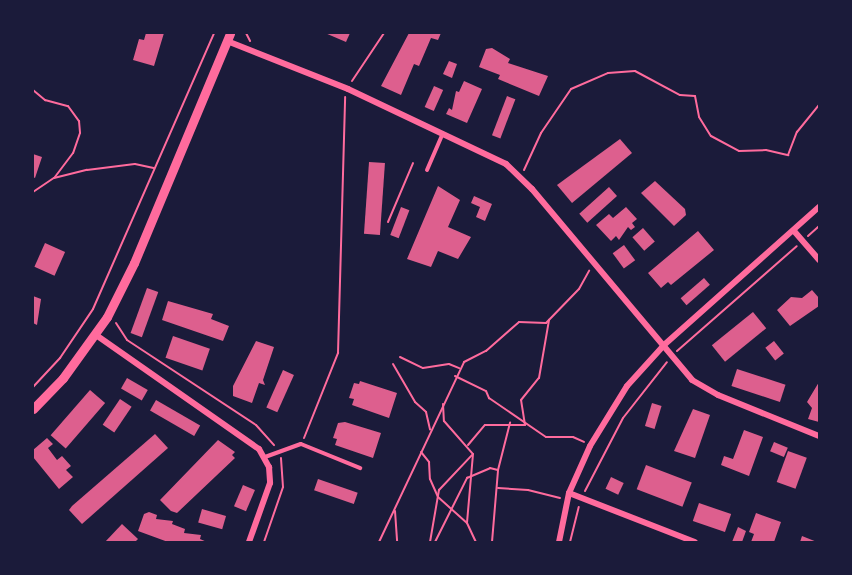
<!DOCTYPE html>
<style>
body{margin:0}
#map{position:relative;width:852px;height:575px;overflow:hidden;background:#1b1b3a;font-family:"Titillium Web",sans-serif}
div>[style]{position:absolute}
.building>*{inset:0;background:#dd5f8e;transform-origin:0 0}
.path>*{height:2px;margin:-1px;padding:0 1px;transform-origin:1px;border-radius:1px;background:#ff6b9d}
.service>*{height:4px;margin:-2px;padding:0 2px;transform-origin:2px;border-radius:2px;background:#ff6b9d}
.minor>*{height:6px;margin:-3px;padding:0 3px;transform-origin:3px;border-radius:3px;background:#ff6b9d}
.tertiary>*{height:9px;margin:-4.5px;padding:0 4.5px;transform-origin:4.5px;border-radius:4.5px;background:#ff6b9d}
span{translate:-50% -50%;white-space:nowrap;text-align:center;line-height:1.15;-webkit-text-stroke:5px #1b1b3a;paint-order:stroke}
.frame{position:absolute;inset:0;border:34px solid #1b1b3a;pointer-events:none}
</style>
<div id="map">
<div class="building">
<i style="clip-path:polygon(146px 33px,164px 33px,154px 66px,133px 60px,139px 39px,144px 40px)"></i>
<i style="clip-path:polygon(325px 33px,350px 33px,346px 42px)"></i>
<i style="clip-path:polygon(409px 33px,441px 33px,438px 40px,431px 38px,419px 66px,414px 64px,401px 95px,381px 86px)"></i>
<i style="clip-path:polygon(492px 48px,510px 59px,508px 63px,548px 76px,539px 96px,498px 79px,500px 75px,479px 67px,486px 49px)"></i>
<i style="clip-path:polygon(449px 61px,457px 64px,452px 78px,443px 74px)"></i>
<i style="clip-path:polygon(464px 81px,482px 89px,467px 123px,446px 114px,449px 108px,452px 110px,456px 91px,459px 92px)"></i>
<i style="left:434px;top:86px;width:10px;height:23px;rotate:24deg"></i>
<i style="left:507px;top:96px;width:9px;height:42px;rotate:21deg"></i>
<i style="clip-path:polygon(620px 139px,632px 153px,572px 203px,557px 185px)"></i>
<i style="clip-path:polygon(33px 154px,42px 157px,35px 178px,33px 177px)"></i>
<i style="left:369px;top:162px;width:16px;height:72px;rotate:4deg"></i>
<i style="clip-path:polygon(655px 181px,685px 209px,686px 215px,674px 226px,641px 193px)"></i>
<i style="clip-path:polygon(438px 186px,460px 200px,448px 227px,471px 237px,458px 259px,438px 251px,431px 267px,407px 259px)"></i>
<i style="left:609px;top:187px;width:12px;height:40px;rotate:48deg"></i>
<i style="clip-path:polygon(474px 196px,492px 204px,485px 221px,476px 217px,480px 207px,471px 203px)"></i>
<i style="left:401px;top:207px;width:9px;height:30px;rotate:21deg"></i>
<i style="clip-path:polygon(626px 207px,637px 219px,632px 223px,635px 227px,631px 230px,628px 227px,619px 240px,616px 236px,611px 241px,596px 225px,609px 214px,613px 218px)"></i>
<i style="left:643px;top:228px;width:18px;height:14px;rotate:49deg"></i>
<i style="clip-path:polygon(698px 231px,714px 250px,671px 285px,668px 282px,661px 288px,648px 273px)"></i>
<i style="left:45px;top:243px;width:22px;height:26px;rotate:24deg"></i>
<i style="left:624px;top:245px;width:19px;height:14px;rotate:54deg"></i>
<i style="left:704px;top:278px;width:9px;height:31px;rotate:49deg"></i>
<i style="left:147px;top:288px;width:12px;height:48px;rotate:20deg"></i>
<i style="clip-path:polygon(812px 290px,819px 298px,819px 306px,790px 326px,777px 310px,791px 297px,802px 298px)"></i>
<i style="clip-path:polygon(33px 296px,41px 299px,37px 325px,33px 323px)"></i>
<i style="clip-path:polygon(168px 301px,213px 314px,211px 319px,229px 326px,223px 341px,162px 320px)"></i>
<i style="left:753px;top:312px;width:21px;height:53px;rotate:51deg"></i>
<i style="left:173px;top:336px;width:39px;height:23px;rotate:19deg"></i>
<i style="clip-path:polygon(256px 341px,274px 347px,263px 380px,265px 385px,259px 383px,252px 403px,233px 396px,233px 386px)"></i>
<i style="left:774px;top:341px;width:16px;height:11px;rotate:52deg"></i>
<i style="left:737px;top:369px;width:51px;height:18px;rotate:18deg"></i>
<i style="left:283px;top:370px;width:12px;height:41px;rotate:24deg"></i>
<i style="left:127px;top:378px;width:24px;height:12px;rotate:30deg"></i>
<i style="clip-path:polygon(360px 381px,397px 393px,389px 418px,352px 405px,354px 399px,349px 398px,354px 383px,359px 384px)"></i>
<i style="clip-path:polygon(819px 382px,819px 422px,808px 419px,812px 408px,807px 402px)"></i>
<i style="left:90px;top:390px;width:20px;height:60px;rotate:41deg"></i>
<i style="left:120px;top:399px;width:14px;height:31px;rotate:34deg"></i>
<i style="left:156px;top:400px;width:51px;height:12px;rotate:30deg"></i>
<i style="left:652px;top:403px;width:10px;height:24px;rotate:17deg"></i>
<i style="clip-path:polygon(693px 409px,710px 415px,695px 458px,674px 451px)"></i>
<i style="clip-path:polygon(345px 422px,381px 433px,373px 458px,335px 445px,337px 439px,333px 438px,338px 423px)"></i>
<i style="clip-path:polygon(744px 430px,763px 437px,749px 476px,721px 465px,724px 456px,733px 459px)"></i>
<i style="clip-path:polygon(155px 434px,168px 448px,82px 524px,69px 510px,72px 506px)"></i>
<i style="clip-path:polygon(47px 438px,53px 444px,48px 448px,57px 460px,62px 456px,71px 466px,66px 470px,73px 477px,59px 489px,33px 457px,33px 450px)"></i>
<i style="clip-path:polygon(218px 440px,235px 452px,232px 455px,235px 458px,177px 513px,171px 511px,160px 500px)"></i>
<i style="left:774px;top:442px;width:15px;height:10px;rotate:23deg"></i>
<i style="left:788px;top:451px;width:20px;height:33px;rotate:20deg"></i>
<i style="left:646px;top:465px;width:49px;height:26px;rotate:21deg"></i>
<i style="left:611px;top:477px;width:14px;height:13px;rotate:25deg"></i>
<i style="left:318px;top:479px;width:42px;height:12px;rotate:19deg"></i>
<i style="left:243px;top:485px;width:13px;height:23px;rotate:23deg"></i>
<i style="left:699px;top:503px;width:34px;height:19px;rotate:19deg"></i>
<i style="left:202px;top:509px;width:25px;height:14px;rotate:16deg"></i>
<i style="clip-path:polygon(149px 512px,157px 515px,156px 519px,173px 521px,172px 524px,185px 529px,184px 533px,201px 535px,200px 539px,207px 542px,168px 542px,138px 531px,144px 514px)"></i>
<i style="clip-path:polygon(756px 513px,781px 522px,774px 542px,751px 542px,754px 534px,749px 532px)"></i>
<i style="clip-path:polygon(122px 524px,138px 539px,135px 542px,105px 542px)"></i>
<i style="clip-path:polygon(738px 527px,746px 531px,742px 542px,732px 542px)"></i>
<i style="clip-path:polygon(802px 536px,817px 542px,800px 542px)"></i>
</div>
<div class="path">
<i style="left:246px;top:33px;width:9px;rotate:63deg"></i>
<i style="left:352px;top:81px;width:58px;rotate:-56.3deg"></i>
<i style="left:33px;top:90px;width:16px;rotate:40deg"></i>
<i style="left:45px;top:100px;width:24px;rotate:15deg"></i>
<i style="left:68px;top:106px;width:19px;rotate:54deg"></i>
<i style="left:79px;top:121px;width:12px;rotate:85deg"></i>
<i style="left:80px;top:133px;width:21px;rotate:109deg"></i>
<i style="left:73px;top:153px;width:31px;rotate:127deg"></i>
<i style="left:524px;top:170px;width:41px;rotate:-65.3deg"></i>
<i style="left:541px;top:133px;width:53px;rotate:-55.7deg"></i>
<i style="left:571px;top:89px;width:40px;rotate:-23.4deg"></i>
<i style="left:608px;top:73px;width:27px;rotate:-4deg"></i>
<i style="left:635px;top:71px;width:51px;rotate:28.1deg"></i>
<i style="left:680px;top:95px;width:15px;rotate:4deg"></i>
<i style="left:695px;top:96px;width:21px;rotate:79deg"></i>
<i style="left:699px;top:117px;width:22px;rotate:58deg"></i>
<i style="left:711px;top:136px;width:32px;rotate:28deg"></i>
<i style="left:739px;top:151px;width:27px;rotate:-2deg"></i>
<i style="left:766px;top:150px;width:23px;rotate:13deg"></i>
<i style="left:788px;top:155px;width:25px;rotate:-69deg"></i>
<i style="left:797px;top:132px;width:35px;rotate:-51deg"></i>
<i style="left:33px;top:192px;width:25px;rotate:-34deg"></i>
<i style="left:54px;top:178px;width:34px;rotate:-14deg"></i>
<i style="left:87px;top:170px;width:48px;rotate:-7.1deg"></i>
<i style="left:135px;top:164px;width:19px;rotate:12deg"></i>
<i style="left:388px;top:222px;width:64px;rotate:-67deg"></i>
<i style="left:808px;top:236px;width:15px;rotate:-42deg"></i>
<i style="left:116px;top:323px;width:20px;rotate:57deg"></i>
<i style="left:127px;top:340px;width:154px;rotate:33.4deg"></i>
<i style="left:256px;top:425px;width:27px;rotate:48deg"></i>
<i style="left:677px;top:351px;width:159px;rotate:-41.2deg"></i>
<i style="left:400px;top:357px;width:25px;rotate:26deg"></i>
<i style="left:423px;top:368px;width:26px;rotate:-9deg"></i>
<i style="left:449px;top:364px;width:11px;rotate:22deg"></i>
<i style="left:393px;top:364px;width:44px;rotate:59.9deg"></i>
<i style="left:415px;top:402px;width:15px;rotate:42deg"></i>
<i style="left:426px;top:412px;width:18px;rotate:77deg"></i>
<i style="left:455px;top:376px;width:34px;rotate:26deg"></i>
<i style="left:486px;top:391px;width:8px;rotate:67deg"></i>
<i style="left:489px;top:398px;width:69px;rotate:34.4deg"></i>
<i style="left:546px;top:437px;width:27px"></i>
<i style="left:573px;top:437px;width:12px;rotate:24deg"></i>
<i style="left:33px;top:387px;width:40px;rotate:-47deg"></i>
<i style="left:60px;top:358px;width:59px;rotate:-56deg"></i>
<i style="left:93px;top:309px;width:301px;rotate:-66.3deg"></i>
<i style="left:443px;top:404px;width:17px;rotate:87deg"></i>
<i style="left:444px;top:421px;width:44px;rotate:48.7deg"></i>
<i style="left:473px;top:454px;width:69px;rotate:95deg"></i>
<i style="left:467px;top:523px;width:21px;rotate:65deg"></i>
<i style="left:304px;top:438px;width:92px;rotate:-68.2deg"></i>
<i style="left:338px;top:353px;width:256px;rotate:-88.4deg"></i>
<i style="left:468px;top:445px;width:26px;rotate:-50deg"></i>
<i style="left:485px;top:425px;width:40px"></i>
<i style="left:525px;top:425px;width:25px;rotate:-99deg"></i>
<i style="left:521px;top:400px;width:28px;rotate:-51deg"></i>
<i style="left:539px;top:378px;width:59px;rotate:-80.2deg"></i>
<i style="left:421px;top:452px;width:13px;rotate:51deg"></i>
<i style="left:429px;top:462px;width:17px;rotate:87deg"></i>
<i style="left:430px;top:479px;width:20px;rotate:66deg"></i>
<i style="left:438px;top:497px;width:39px;rotate:42deg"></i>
<i style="left:498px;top:488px;width:30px;rotate:4deg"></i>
<i style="left:528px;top:490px;width:33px;rotate:14deg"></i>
<i style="left:585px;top:491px;width:82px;rotate:-62.5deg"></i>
<i style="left:623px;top:418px;width:71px;rotate:-51.8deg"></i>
<i style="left:395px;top:511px;width:31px;rotate:86deg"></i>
<i style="left:264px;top:542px;width:58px;rotate:-70.9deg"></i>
<i style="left:283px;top:487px;width:29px;rotate:-94deg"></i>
<i style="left:379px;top:542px;width:199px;rotate:-64.7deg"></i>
<i style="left:464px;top:362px;width:25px;rotate:-27deg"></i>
<i style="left:486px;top:351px;width:44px;rotate:-41.3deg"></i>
<i style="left:519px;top:322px;width:27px;rotate:2deg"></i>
<i style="left:546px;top:323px;width:47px;rotate:-45.9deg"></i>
<i style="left:579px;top:289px;width:21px;rotate:-61deg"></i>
<i style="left:430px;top:542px;width:53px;rotate:-80.2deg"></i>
<i style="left:439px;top:490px;width:48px;rotate:-46.7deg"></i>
<i style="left:435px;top:542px;width:72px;rotate:-63.4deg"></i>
<i style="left:467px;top:478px;width:25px;rotate:-23deg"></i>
<i style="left:490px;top:468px;width:8px;rotate:14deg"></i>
<i style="left:492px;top:542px;width:72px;rotate:-85.2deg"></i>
<i style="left:498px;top:470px;width:49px;rotate:-75.7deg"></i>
<i style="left:570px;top:542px;width:36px;rotate:-76deg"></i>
</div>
<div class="service">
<i style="left:427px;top:170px;width:40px;rotate:-66.6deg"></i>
<i style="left:265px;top:457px;width:38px;rotate:-20deg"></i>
<i style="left:301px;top:444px;width:64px;rotate:22.1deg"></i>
</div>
<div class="minor">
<i style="left:227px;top:41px;width:130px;rotate:21.6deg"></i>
<i style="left:348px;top:89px;width:175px;rotate:25.4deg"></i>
<i style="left:506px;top:164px;width:36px;rotate:44deg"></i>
<i style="left:532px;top:189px;width:249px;rotate:50deg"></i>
<i style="left:692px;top:380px;width:30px;rotate:30deg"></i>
<i style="left:718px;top:395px;width:109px;rotate:22.1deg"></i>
<i style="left:794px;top:231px;width:38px;rotate:49deg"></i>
<i style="left:96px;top:335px;width:199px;rotate:35deg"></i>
<i style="left:259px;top:449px;width:21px;rotate:61deg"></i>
<i style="left:269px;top:467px;width:16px;rotate:86deg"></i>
<i style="left:270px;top:483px;width:63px;rotate:109.6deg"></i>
<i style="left:569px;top:493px;width:135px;rotate:21.3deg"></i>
<i style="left:559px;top:542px;width:50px;rotate:-78.5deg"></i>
<i style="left:569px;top:493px;width:51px;rotate:-65.9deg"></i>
<i style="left:590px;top:446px;width:70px;rotate:-58.3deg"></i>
<i style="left:627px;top:386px;width:55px;rotate:-47.9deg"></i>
<i style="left:664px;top:345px;width:208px;rotate:-41.7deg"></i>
</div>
<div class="tertiary">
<i style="left:33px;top:409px;width:43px;rotate:-45.9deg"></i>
<i style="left:63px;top:378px;width:75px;rotate:-54.2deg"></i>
<i style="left:107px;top:317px;width:60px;rotate:-63.4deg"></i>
<i style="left:134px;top:263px;width:249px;rotate:-67.3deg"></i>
</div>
<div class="frame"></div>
</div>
